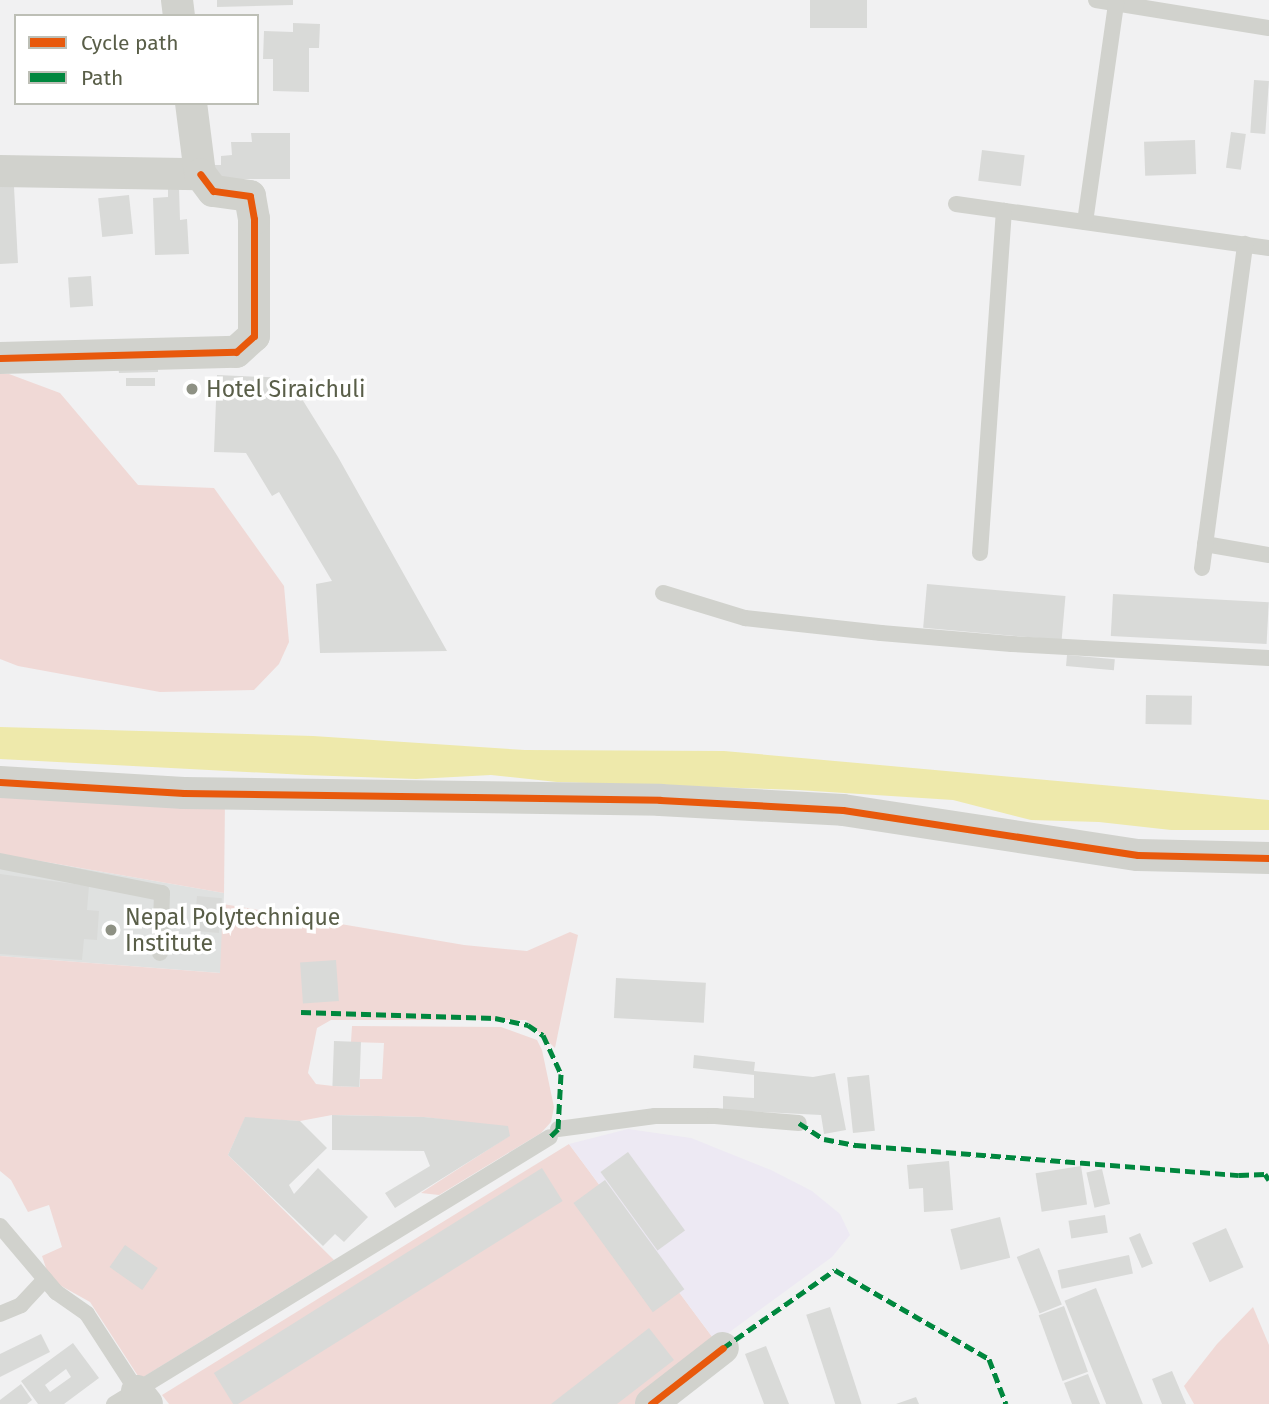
<!DOCTYPE html>
<style>
body{margin:0}
#map{position:relative;width:1269px;height:1404px;overflow:hidden;background:#f1f1f2;font-family:"Fira Sans",sans-serif}
div>[style]{position:absolute}
.education>*{inset:0;background:#dfe1e0}
.green>*{inset:0;background:#f0d9d6}
.sand>*{inset:0;background:#ede9f3}
.water>*{inset:0;background:#eee9ab}
.building>*{inset:0;background:#d9dad8;transform-origin:0 0}
.lane>*{height:16px;margin:-8px;padding:0 8px;transform-origin:8px;border-radius:8px;background:#d1d2cd}
.street>*{height:32px;margin:-16px;padding:0 16px;transform-origin:16px;border-radius:16px;background:#d1d2cd}
.quiet>*{height:5px;margin-top:-2.5px;transform-origin:0;background:repeating-linear-gradient(90deg,#00873e 0 10px,transparent 0 15px)}
.cycleway>*{height:7px;margin:-3.5px;padding:0 3.5px;transform-origin:3.5px;border-radius:3.5px;background:#e8590c}
.dots>*{width:19px;height:19px;translate:-50% -50%;box-sizing:border-box;border:4px solid #fff;border-radius:50%}
span{translate:-50% -50%;white-space:nowrap;text-align:center;line-height:1.15;-webkit-text-stroke:7px #fff;paint-order:stroke}
.poi-label{font-size:23px;color:#595e48}
.left{translate:0 -50%;text-align:left}
.legend{position:absolute;left:14px;top:14px;width:245px;height:91px;box-sizing:border-box;background:#fff;border:2px solid #bdbfb6;margin:0;padding:9px 12px;list-style:none;font-size:21px;color:#595e48}
.legend li{display:flex;align-items:center;gap:14px;height:35px}
.legend b{width:35px;border:2px solid #bdbfb6}
</style>
<div id="map">
<div class="education">
<i style="clip-path:polygon(0 854px,224px 893px,221px 973px,0 956px)"></i>
</div>
<div class="green">
<i style="clip-path:polygon(0 374px,9px 374px,60px 393px,138px 485px,214px 488px,284px 586px,289px 642px,279px 664px,254px 690px,160px 692px,18px 666px,0 659px)"></i>
<i style="clip-path:polygon(0 791px,225px 800px,224px 893px,0 854px)"></i>
<i style="clip-path:polygon(223px 904px,464px 945px,527px 951px,570px 932px,578px 935px,555px 1048px,526px 1020px,331px 1020px,317px 1028px,308px 1073px,316px 1084px,333px 1086px,360px 1087px,360px 1079px,382px 1079px,384px 1043px,351px 1042px,352px 1026px,501px 1027px,537px 1040px,542px 1050px,554px 1107px,551px 1122px,541px 1133px,439px 1195px,421px 1193px,509px 1136px,454px 1121px,424px 1117px,332px 1115px,300px 1121px,245px 1118px,228px 1155px,334px 1260px,140px 1379px,90px 1302px,56px 1283px,47px 1271px,42px 1256px,62px 1247px,49px 1205px,28px 1212px,11px 1180px,0 1171px,0 956px,220px 973px)"></i>
<i style="clip-path:polygon(569px 1144px,716px 1342px,636px 1404px,169px 1404px,162px 1395px)"></i>
<i style="clip-path:polygon(1253px 1307px,1269px 1345px,1269px 1404px,1194px 1404px,1184px 1386px,1217px 1344px)"></i>
</div>
<div class="sand">
<i style="clip-path:polygon(628px 1129px,691px 1138px,771px 1170px,812px 1191px,840px 1214px,850px 1235px,832px 1257px,716px 1342px,569px 1144px)"></i>
</div>
<div class="water">
<i style="clip-path:polygon(0 727px,313px 736px,525px 750px,724px 751px,1269px 800px,1269px 830px,1171px 830px,1099px 822px,1031px 820px,953px 800px,798px 790px,557px 782px,491px 775px,416px 779px,306px 775px,0 759px)"></i>
</div>
<div class="building">
<i style="clip-path:polygon(217px 0,293px 0,293px 5px,217px 7px)"></i>
<i style="left:810px;top:0;width:57px;height:28px"></i>
<i style="clip-path:polygon(293px 23px,320px 24px,319px 48px,309px 48px,309px 92px,273px 91px,273px 59px,263px 59px,264px 31px,293px 32px)"></i>
<i style="left:1254px;top:80px;width:15px;height:53px;rotate:4deg"></i>
<i style="left:1231px;top:132px;width:15px;height:36px;rotate:8deg"></i>
<i style="clip-path:polygon(251px 133px,290px 133px,290px 179px,215px 179px,215px 165px,221px 165px,221px 156px,232px 155px,231px 142px,252px 142px)"></i>
<i style="left:1195px;top:140px;width:34px;height:51px;rotate:88deg"></i>
<i style="left:982px;top:150px;width:43px;height:31px;rotate:7deg"></i>
<i style="clip-path:polygon(0 187px,14px 187px,18px 263px,0 264px)"></i>
<i style="clip-path:polygon(179px 188px,180px 220px,187px 219px,189px 254px,155px 255px,153px 198px,168px 197px,168px 189px)"></i>
<i style="left:129px;top:195px;width:39px;height:31px;rotate:84deg"></i>
<i style="left:91px;top:276px;width:30px;height:23px;rotate:86deg"></i>
<i style="clip-path:polygon(118px 365px,158px 365px,158px 372px,119px 373px)"></i>
<i style="clip-path:polygon(217px 375px,289px 378px,338px 457px,447px 651px,320px 653px,316px 584px,332px 581px,279px 492px,272px 496px,246px 453px,214px 452px)"></i>
<i style="left:155px;top:378px;width:8px;height:29px;rotate:90deg"></i>
<i style="left:927px;top:584px;width:139px;height:44px;rotate:5deg"></i>
<i style="left:1113px;top:594px;width:156px;height:42px;rotate:3deg"></i>
<i style="left:1067px;top:655px;width:48px;height:11px;rotate:5deg"></i>
<i style="left:1146px;top:695px;width:46px;height:29px;rotate:1deg"></i>
<i style="clip-path:polygon(0 874px,89px 886px,87px 910px,99px 911px,97px 940px,84px 939px,82px 960px,0 954px)"></i>
<i style="left:197px;top:896px;width:25px;height:35px;rotate:5deg"></i>
<i style="left:336px;top:960px;width:41px;height:36px;rotate:86deg"></i>
<i style="left:616px;top:978px;width:90px;height:40px;rotate:3deg"></i>
<i style="left:334px;top:1041px;width:27px;height:45px;rotate:2deg"></i>
<i style="clip-path:polygon(694px 1055px,755px 1062px,754px 1071px,813px 1077px,835px 1073px,846px 1130px,824px 1134px,821px 1115px,723px 1110px,723px 1096px,754px 1098px,754px 1075px,693px 1068px)"></i>
<i style="left:869px;top:1075px;width:56px;height:22px;rotate:84deg"></i>
<i style="clip-path:polygon(332px 1115px,424px 1117px,508px 1126px,510px 1136px,395px 1208px,385px 1193px,430px 1166px,424px 1151px,332px 1150px)"></i>
<i style="clip-path:polygon(245px 1117px,300px 1121px,327px 1148px,289px 1185px,294px 1194px,318px 1168px,368px 1217px,344px 1242px,335px 1234px,323px 1246px,228px 1155px)"></i>
<i style="left:628px;top:1152px;width:97px;height:34px;rotate:54deg"></i>
<i style="clip-path:polygon(949px 1161px,953px 1210px,924px 1212px,923px 1188px,909px 1189px,907px 1165px)"></i>
<i style="left:1081px;top:1166px;width:39px;height:46px;rotate:81deg"></i>
<i style="left:542px;top:1168px;width:39px;height:387px;rotate:58deg"></i>
<i style="left:1102px;top:1169px;width:36px;height:16px;rotate:77deg"></i>
<i style="left:605px;top:1180px;width:135px;height:39px;rotate:54deg"></i>
<i style="left:1105px;top:1215px;width:18px;height:37px;rotate:81deg"></i>
<i style="left:1000px;top:1217px;width:42px;height:51px;rotate:76deg"></i>
<i style="left:1226px;top:1228px;width:43px;height:37px;rotate:66deg"></i>
<i style="left:1140px;top:1233px;width:33px;height:12px;rotate:67deg"></i>
<i style="left:125px;top:1245px;width:40px;height:27px;rotate:35deg"></i>
<i style="left:1039px;top:1248px;width:61px;height:24px;rotate:68deg"></i>
<i style="left:1129px;top:1255px;width:19px;height:73px;rotate:78deg"></i>
<i style="left:1096px;top:1288px;width:125px;height:34px;rotate:68deg"></i>
<i style="left:1064px;top:1306px;width:70px;height:27px;rotate:70deg"></i>
<i style="left:830px;top:1307px;width:102px;height:25px;rotate:72deg"></i>
<i style="clip-path:polygon(649px 1328px,674px 1360px,617px 1404px,551px 1404px)"></i>
<i style="clip-path:polygon(41px 1334px,50px 1352px,0 1377px,0 1354px)"></i>
<i style="clip-path:polygon(evenodd,73px 1343px,99px 1378px,64px 1404px,38px 1404px,21px 1381px,73px 1343px,66px 1369px,71px 1377px,50px 1392px,45px 1385px,66px 1369px)"></i>
<i style="clip-path:polygon(766px 1346px,789px 1404px,764px 1404px,745px 1354px)"></i>
<i style="clip-path:polygon(1172px 1371px,1186px 1404px,1162px 1404px,1152px 1379px)"></i>
<i style="clip-path:polygon(1088px 1374px,1100px 1404px,1072px 1404px,1064px 1383px)"></i>
<i style="clip-path:polygon(21px 1384px,32px 1400px,27px 1404px,0 1404px,0 1400px)"></i>
<i style="clip-path:polygon(916px 1397px,919px 1404px,896px 1404px)"></i>
</div>
<div class="lane">
<i style="left:1096px;top:0;width:175px;rotate:9.2deg"></i>
<i style="left:956px;top:204px;width:316px;rotate:8deg"></i>
<i style="left:1085px;top:222px;width:221px;rotate:-81.9deg"></i>
<i style="left:1205px;top:544px;width:65px;rotate:9.8deg"></i>
<i style="left:980px;top:553px;width:343px;rotate:-86deg"></i>
<i style="left:1202px;top:568px;width:327px;rotate:-82.4deg"></i>
<i style="left:663px;top:593px;width:86px;rotate:17deg"></i>
<i style="left:745px;top:618px;width:137px;rotate:6.3deg"></i>
<i style="left:881px;top:633px;width:131px;rotate:4.8deg"></i>
<i style="left:1012px;top:644px;width:257px;rotate:3.1deg"></i>
<i style="left:0;top:861px;width:165px;rotate:11.2deg"></i>
<i style="left:162px;top:893px;width:60px;rotate:91.9deg"></i>
<i style="left:558px;top:1129px;width:98px;rotate:-7.6deg"></i>
<i style="left:655px;top:1116px;width:60px"></i>
<i style="left:715px;top:1116px;width:84px;rotate:4.8deg"></i>
<i style="left:0;top:1226px;width:87px;rotate:49.7deg"></i>
<i style="left:56px;top:1292px;width:38px;rotate:35deg"></i>
<i style="left:87px;top:1314px;width:92px;rotate:57deg"></i>
<i style="left:0;top:1314px;width:23px;rotate:-23deg"></i>
<i style="left:21px;top:1305px;width:35px;rotate:-47deg"></i>
<i style="left:114px;top:1404px;width:511px;rotate:-31.48deg"></i>
</div>
<div class="street">
<i style="left:177px;top:0;width:16px;rotate:83deg"></i>
<i style="left:0;top:171px;width:200px;rotate:0.9deg"></i>
<i style="left:200px;top:174px;width:72px;rotate:-97.2deg"></i>
<i style="left:0;top:358px;width:236px;rotate:-1.5deg"></i>
<i style="left:236px;top:352px;width:24px;rotate:-42deg"></i>
<i style="left:254px;top:336px;width:117px;rotate:-90deg"></i>
<i style="left:254px;top:219px;width:23px;rotate:-100deg"></i>
<i style="left:250px;top:196px;width:37px;rotate:-172deg"></i>
<i style="left:213px;top:191px;width:21px;rotate:-127deg"></i>
<i style="left:0;top:782px;width:184px;rotate:3.4deg"></i>
<i style="left:184px;top:793px;width:476px;rotate:0.8deg"></i>
<i style="left:660px;top:800px;width:183px;rotate:3.1deg"></i>
<i style="left:843px;top:810px;width:298px;rotate:8.7deg"></i>
<i style="left:1138px;top:855px;width:131px;rotate:1.3deg"></i>
<i style="left:137px;top:1391px;width:16px;rotate:52deg"></i>
<i style="left:651px;top:1404px;width:91px;rotate:-37.9deg"></i>
</div>
<div class="quiet">
<i style="left:301px;top:1012px;width:194px;rotate:1.8deg"></i>
<i style="left:495px;top:1018px;width:34px;rotate:12deg"></i>
<i style="left:528px;top:1025px;width:18px;rotate:34deg"></i>
<i style="left:543px;top:1035px;width:43px;rotate:65.2deg"></i>
<i style="left:561px;top:1074px;width:55px;rotate:93.1deg"></i>
<i style="left:558px;top:1129px;width:11px;rotate:135deg"></i>
<i style="left:799px;top:1123px;width:30px;rotate:33deg"></i>
<i style="left:824px;top:1139px;width:33px;rotate:11deg"></i>
<i style="left:856px;top:1145px;width:384px;rotate:4.5deg"></i>
<i style="left:1239px;top:1175px;width:26px;rotate:-2deg"></i>
<i style="left:1265px;top:1174px;width:7px;rotate:56deg"></i>
<i style="left:723px;top:1348px;width:136px;rotate:-34.9deg"></i>
<i style="left:835px;top:1270px;width:178px;rotate:30deg"></i>
<i style="left:989px;top:1359px;width:48px;rotate:69.3deg"></i>
</div>
<div class="cycleway">
<i style="left:0;top:358px;width:236px;rotate:-1.5deg"></i>
<i style="left:236px;top:352px;width:24px;rotate:-42deg"></i>
<i style="left:254px;top:336px;width:117px;rotate:-90deg"></i>
<i style="left:254px;top:219px;width:23px;rotate:-100deg"></i>
<i style="left:250px;top:196px;width:37px;rotate:-172deg"></i>
<i style="left:213px;top:191px;width:21px;rotate:-127deg"></i>
<i style="left:0;top:782px;width:184px;rotate:3.4deg"></i>
<i style="left:184px;top:793px;width:476px;rotate:0.8deg"></i>
<i style="left:660px;top:800px;width:183px;rotate:3.1deg"></i>
<i style="left:843px;top:810px;width:298px;rotate:8.7deg"></i>
<i style="left:1138px;top:855px;width:131px;rotate:1.3deg"></i>
<i style="left:651px;top:1404px;width:91px;rotate:-37.9deg"></i>
</div>
<div class="dots">
<i style="left:192px;top:389px;background:#8e9184"></i>
<i style="left:111px;top:930px;background:#8e9184"></i>
</div>
<div class="poi-label">
<span class="left" style="left:206px;top:389px">Hotel Siraichuli</span>
<span class="left" style="left:125px;top:930px">Nepal Polytechnique<br>Institute</span>
</div>
<ul class="legend">
<li><b style="height:9px;background:#e8590c"></b>Cycle path</li>
<li><b style="height:9px;background:#00873e"></b>Path</li>
</ul>
</div>
